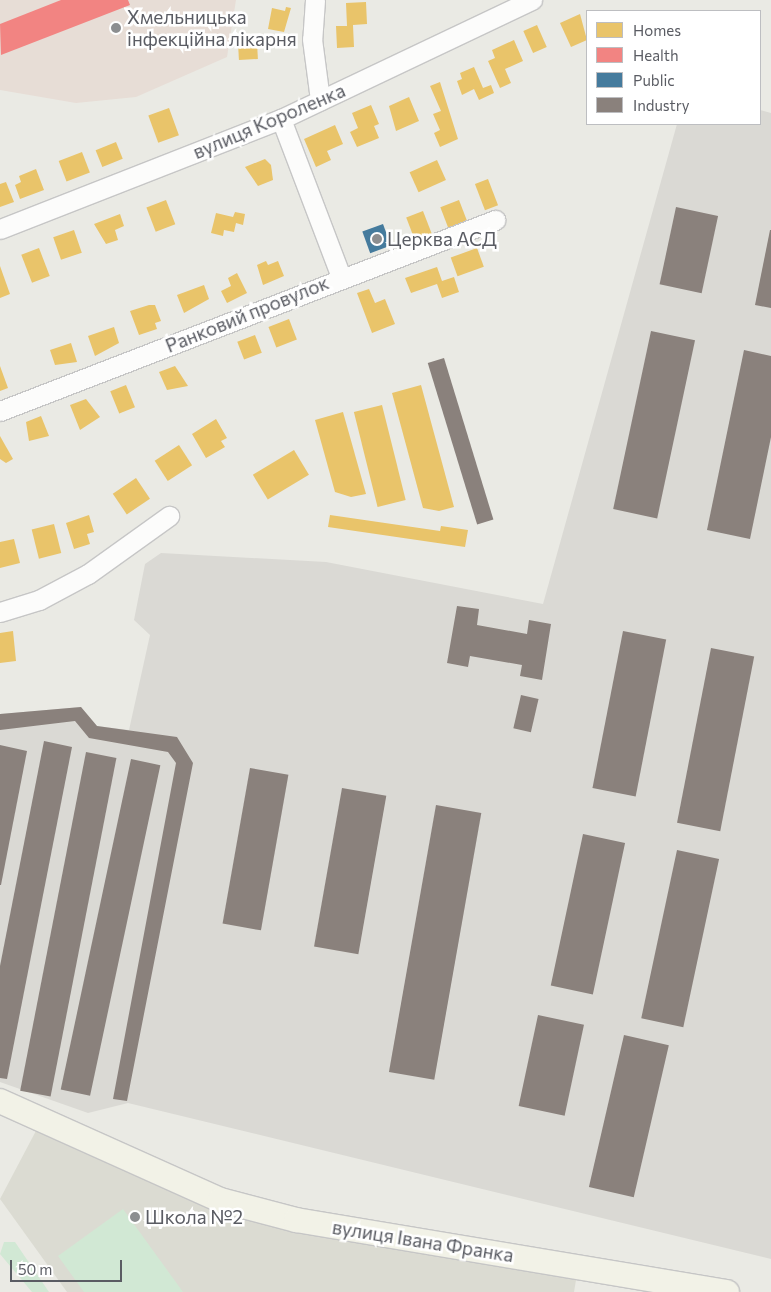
<!DOCTYPE html>
<meta charset="utf-8">
<style>
body{margin:0}
#map{position:relative;width:771px;height:1292px;overflow:hidden;background:#eaeae4;font-family:Commissioner,sans-serif}
div>[style]{position:absolute}
.industrial>*{inset:0;background:#dad9d4}
.education>*{inset:0;background:#dbdbd2}
.medical>*{inset:0;background:#e7ddd6}
.green>*{inset:0;background:#d1e8d4}
.homes>*{inset:0;background:#e9c46a;transform-origin:0 0}
.health>*{inset:0;background:#f28482}
.public>*{inset:0;background:#457b9d;transform-origin:0 0}
.industry>*{inset:0;background:#8a817c;transform-origin:0 0}
.roads{filter:drop-shadow(1px 0 #c6c6c6) drop-shadow(-1px 0 #c6c6c6) drop-shadow(0 1px #c6c6c6) drop-shadow(0 -1px #c6c6c6)}
.minor>*{height:19px;margin:-9.5px;padding:0 9.5px;transform-origin:9.5px;border-radius:9.5px;background:#fcfcfb}
.major>*{height:24px;margin:-12px;padding:0 12px;transform-origin:12px;border-radius:12px;background:#f2f2e7}
.dots>*{width:14px;height:14px;translate:-50% -50%;box-sizing:border-box;border:2px solid #fff;border-radius:50%}
span{translate:-50% -50%;white-space:nowrap;text-align:center;line-height:1.15;-webkit-text-stroke:5px #fff;paint-order:stroke}
.poi-label{font-size:19px;color:#5a5c63}
.left{translate:0 -50%;text-align:left}
.street-label{font-size:19px;color:#5a5c63}
.legend{position:absolute;left:586px;top:10px;width:175px;height:115px;box-sizing:border-box;background:#fff;border:1px solid #bdbec1;margin:0;padding:6px 9px;list-style:none;font-size:15px;color:#5a5c63}
.legend li{display:flex;align-items:center;gap:10px;height:25px}
.legend b{width:25px;border:1px solid #bdbec1}
.scale{position:absolute;left:10px;top:1260px;width:112px;height:22px;box-sizing:border-box;border:2px solid #5a5c63;border-top:0;padding-left:6px;font-size:15px;line-height:18px;white-space:nowrap;color:#5a5c63;-webkit-text-stroke:4px #fff;paint-order:stroke}
</style>
<div id="map">
<div class="industrial">
<i style="clip-path:polygon(760px 110px,771px 113px,771px 1259px,128px 1103px,88px 1113px,0 1082px,0 714px,81px 707px,97px 726px,129px 730px,150px 635px,134px 620px,145px 564px,161px 553px,326px 562px,543px 604px,677px 124px,760px 124px)"></i>
</div>
<div class="education">
<i style="clip-path:polygon(38px 1127px,218px 1207px,577px 1274px,574px 1292px,67px 1292px,0 1199px)"></i>
</div>
<div class="medical">
<i style="clip-path:polygon(0 0,236px 0,227px 57px,136px 97px,76px 103px,0 90px)"></i>
</div>
<div class="green">
<i style="clip-path:polygon(123px 1209px,183px 1292px,84px 1292px,58px 1256px)"></i>
<i style="clip-path:polygon(4px 1242px,15px 1242px,49px 1292px,32px 1292px,0 1254px)"></i>
</div>
<div class="homes">
<i style="clip-path:polygon(366px 2px,367px 24px,353px 25px,354px 47px,337px 48px,336px 26px,347px 26px,346px 3px)"></i>
<i style="clip-path:polygon(286px 7px,291px 8px,284px 32px,268px 29px,272px 8px,285px 11px)"></i>
<i style="clip-path:polygon(580px 14px,587px 40px,571px 47px,560px 23px)"></i>
<i style="left:537px;top:25px;width:24px;height:15px;rotate:66deg"></i>
<i style="clip-path:polygon(514px 40px,523px 61px,505px 69px,511px 83px,500px 88px,488px 61px,495px 58px,492px 50px)"></i>
<i style="left:257px;top:42px;width:17px;height:19px;rotate:87deg"></i>
<i style="clip-path:polygon(474px 67px,483px 88px,491px 85px,494px 93px,479px 100px,474px 89px,462px 95px,457px 81px,462px 79px,460px 73px)"></i>
<i style="clip-path:polygon(440px 82px,458px 139px,440px 147px,434px 133px,440px 130px,433px 114px,441px 111px,430px 86px)"></i>
<i style="clip-path:polygon(409px 97px,419px 121px,396px 131px,389px 106px)"></i>
<i style="clip-path:polygon(371px 105px,379px 124px,374px 126px,379px 138px,357px 147px,350px 132px,358px 128px,352px 113px)"></i>
<i style="left:169px;top:108px;width:29px;height:22px;rotate:70deg"></i>
<i style="clip-path:polygon(335px 125px,343px 144px,327px 151px,331px 160px,316px 167px,304px 139px)"></i>
<i style="left:116px;top:142px;width:18px;height:22px;rotate:68deg"></i>
<i style="left:82px;top:152px;width:22px;height:25px;rotate:69deg"></i>
<i style="clip-path:polygon(265px 159px,271px 165px,273px 180px,258px 186px,245px 167px)"></i>
<i style="left:437px;top:160px;width:22px;height:30px;rotate:66deg"></i>
<i style="clip-path:polygon(36px 169px,44px 190px,20px 199px,15px 185px,21px 182px,19px 176px)"></i>
<i style="left:488px;top:179px;width:28px;height:14px;rotate:69deg"></i>
<i style="clip-path:polygon(6px 182px,14px 202px,0 207px,0 184px)"></i>
<i style="left:166px;top:200px;width:26px;height:21px;rotate:69deg"></i>
<i style="left:459px;top:200px;width:22px;height:20px;rotate:69deg"></i>
<i style="left:423px;top:211px;width:25px;height:18px;rotate:69deg"></i>
<i style="clip-path:polygon(235px 212px,245px 214px,243px 225px,236px 223px,234px 232px,224px 230px,223px 236px,211px 233px,216px 213px,233px 217px)"></i>
<i style="clip-path:polygon(120px 214px,124px 226px,115px 230px,118px 240px,106px 244px,94px 224px)"></i>
<i style="left:74px;top:230px;width:24px;height:22px;rotate:71deg"></i>
<i style="left:39px;top:248px;width:30px;height:19px;rotate:69deg"></i>
<i style="left:477px;top:248px;width:20px;height:28px;rotate:70deg"></i>
<i style="clip-path:polygon(266px 261px,268px 265px,278px 261px,284px 276px,263px 285px,257px 265px)"></i>
<i style="clip-path:polygon(0 266px,10px 294px,0 298px)"></i>
<i style="clip-path:polygon(437px 267px,442px 281px,454px 277px,459px 292px,442px 298px,437px 284px,411px 293px,405px 278px)"></i>
<i style="clip-path:polygon(237px 273px,247px 293px,227px 303px,221px 291px,231px 286px,228px 278px)"></i>
<i style="clip-path:polygon(204px 285px,209px 299px,184px 313px,177px 295px)"></i>
<i style="clip-path:polygon(369px 289px,375px 303px,385px 299px,395px 324px,372px 333px,357px 293px)"></i>
<i style="clip-path:polygon(149px 305px,155px 305px,161px 321px,155px 323px,157px 329px,139px 335px,130px 311px)"></i>
<i style="left:289px;top:319px;width:22px;height:22px;rotate:69deg"></i>
<i style="clip-path:polygon(114px 327px,119px 343px,95px 356px,88px 336px)"></i>
<i style="left:255px;top:335px;width:19px;height:19px;rotate:69deg"></i>
<i style="clip-path:polygon(71px 343px,77px 362px,55px 365px,50px 350px)"></i>
<i style="clip-path:polygon(0 366px,8px 388px,0 391px)"></i>
<i style="clip-path:polygon(175px 366px,188px 386px,167px 390px,159px 372px)"></i>
<i style="left:126px;top:385px;width:24px;height:17px;rotate:68deg"></i>
<i style="clip-path:polygon(421px 385px,454px 507px,439px 511px,423px 508px,392px 393px)"></i>
<i style="clip-path:polygon(86px 399px,100px 417px,80px 430px,70px 405px)"></i>
<i style="left:382px;top:405px;width:98px;height:29px;rotate:76deg"></i>
<i style="clip-path:polygon(343px 412px,366px 494px,351px 497px,335px 492px,315px 420px)"></i>
<i style="clip-path:polygon(41px 416px,49px 436px,29px 441px,26px 422px)"></i>
<i style="clip-path:polygon(216px 419px,227px 438px,221px 441px,225px 447px,206px 458px,192px 434px)"></i>
<i style="clip-path:polygon(0 436px,13px 459px,6px 463px,0 459px)"></i>
<i style="left:179px;top:445px;width:24px;height:29px;rotate:57deg"></i>
<i style="left:294px;top:450px;width:29px;height:48px;rotate:59deg"></i>
<i style="left:136px;top:478px;width:25px;height:28px;rotate:56deg"></i>
<i style="clip-path:polygon(89px 515px,94px 532px,87px 534px,90px 544px,74px 549px,66px 523px)"></i>
<i style="clip-path:polygon(330px 515px,440px 531px,441px 526px,468px 530px,465px 547px,328px 527px)"></i>
<i style="left:54px;top:524px;width:30px;height:23px;rotate:76deg"></i>
<i style="clip-path:polygon(14px 539px,20px 563px,0 568px,0 542px)"></i>
<i style="clip-path:polygon(13px 631px,16px 661px,0 663px,0 633px)"></i>
</div>
<div class="health">
<i style="clip-path:polygon(61px 0,128px 0,130px 5px,1px 55px,0 24px)"></i>
</div>
<div class="public">
<i style="left:383px;top:224px;width:23px;height:22px;rotate:70deg"></i>
</div>
<div class="industry">
<i style="left:676px;top:207px;width:43px;height:79px;rotate:12deg"></i>
<i style="clip-path:polygon(770px 230px,771px 230px,771px 308px,755px 305px)"></i>
<i style="left:651px;top:331px;width:45px;height:182px;rotate:12deg"></i>
<i style="clip-path:polygon(744px 350px,771px 356px,771px 437px,750px 539px,707px 530px)"></i>
<i style="left:444px;top:358px;width:169px;height:17px;rotate:73deg"></i>
<i style="clip-path:polygon(457px 606px,479px 609px,477px 625px,527px 634px,529px 620px,551px 624px,542px 680px,520px 676px,522px 665px,470px 656px,468px 667px,447px 663px)"></i>
<i style="left:623px;top:631px;width:44px;height:160px;rotate:11deg"></i>
<i style="left:711px;top:648px;width:44px;height:178px;rotate:11deg"></i>
<i style="left:521px;top:695px;width:18px;height:34px;rotate:13deg"></i>
<i style="clip-path:polygon(81px 707px,97px 726px,177px 737px,193px 763px,127px 1101px,113px 1099px,176px 763px,168px 752px,89px 738px,75px 721px,0 730px,0 714px)"></i>
<i style="clip-path:polygon(44px 741px,72px 747px,7px 1079px,0 1078px,0 966px)"></i>
<i style="clip-path:polygon(0 745px,27px 751px,1px 885px,0 885px)"></i>
<i style="left:86px;top:752px;width:31px;height:345px;rotate:11deg"></i>
<i style="left:131px;top:759px;width:30px;height:338px;rotate:12deg"></i>
<i style="left:250px;top:768px;width:39px;height:158px;rotate:10deg"></i>
<i style="left:342px;top:788px;width:45px;height:161px;rotate:10deg"></i>
<i style="left:436px;top:805px;width:46px;height:271px;rotate:10deg"></i>
<i style="left:583px;top:834px;width:43px;height:155px;rotate:12deg"></i>
<i style="left:677px;top:850px;width:43px;height:172px;rotate:12deg"></i>
<i style="left:538px;top:1015px;width:47px;height:93px;rotate:12deg"></i>
<i style="left:624px;top:1035px;width:46px;height:156px;rotate:13deg"></i>
</div>
<div class="roads">
<div class="minor">
<i style="left:315px;top:0;width:39px;rotate:94deg"></i>
<i style="left:312px;top:39px;width:62px;rotate:82.5deg"></i>
<i style="left:281px;top:119px;width:169px;rotate:69.2deg"></i>
<i style="left:0;top:229px;width:302px;rotate:-21.4deg"></i>
<i style="left:281px;top:119px;width:278px;rotate:-25.4deg"></i>
<i style="left:0;top:411px;width:531px;rotate:-21.1deg"></i>
<i style="left:0;top:612px;width:41px;rotate:-17.1deg"></i>
<i style="left:39px;top:600px;width:55px;rotate:-28deg"></i>
<i style="left:88px;top:574px;width:100px;rotate:-35.6deg"></i>
</div>
<div class="major">
<i style="left:0;top:1101px;width:241px;rotate:24.2deg"></i>
<i style="left:220px;top:1200px;width:79px;rotate:14.7deg"></i>
<i style="left:296px;top:1220px;width:437px;rotate:9.5deg"></i>
</div>
</div>
<div class="dots">
<i style="left:116px;top:28px;background:#8c8e90"></i>
<i style="left:377px;top:239px;background:#8c8e90"></i>
<i style="left:135px;top:1217px;background:#8c8e90"></i>
</div>
<div class="poi-label">
<span class="left" style="left:127px;top:28px">Хмельницька<br>інфекційна лікарня</span>
<span class="left" style="left:387px;top:239px">Церква АСД</span>
<span class="left" style="left:145px;top:1217px">Школа №2</span>
</div>
<div class="street-label">
<span style="left:269px;top:121px;rotate:-23deg">вулиця Короленка</span>
<span style="left:247px;top:314px;rotate:-22deg">Ранковий провулок</span>
<span style="left:423px;top:1241px;rotate:9deg">вулиця Івана Франка</span>
</div>
<ul class="legend">
<li><b style="height:14px;background:#e9c46a"></b>Homes</li>
<li><b style="height:14px;background:#f28482"></b>Health</li>
<li><b style="height:14px;background:#457b9d"></b>Public</li>
<li><b style="height:14px;background:#8a817c"></b>Industry</li>
</ul>
<div class="scale">50 m</div>
</div>
